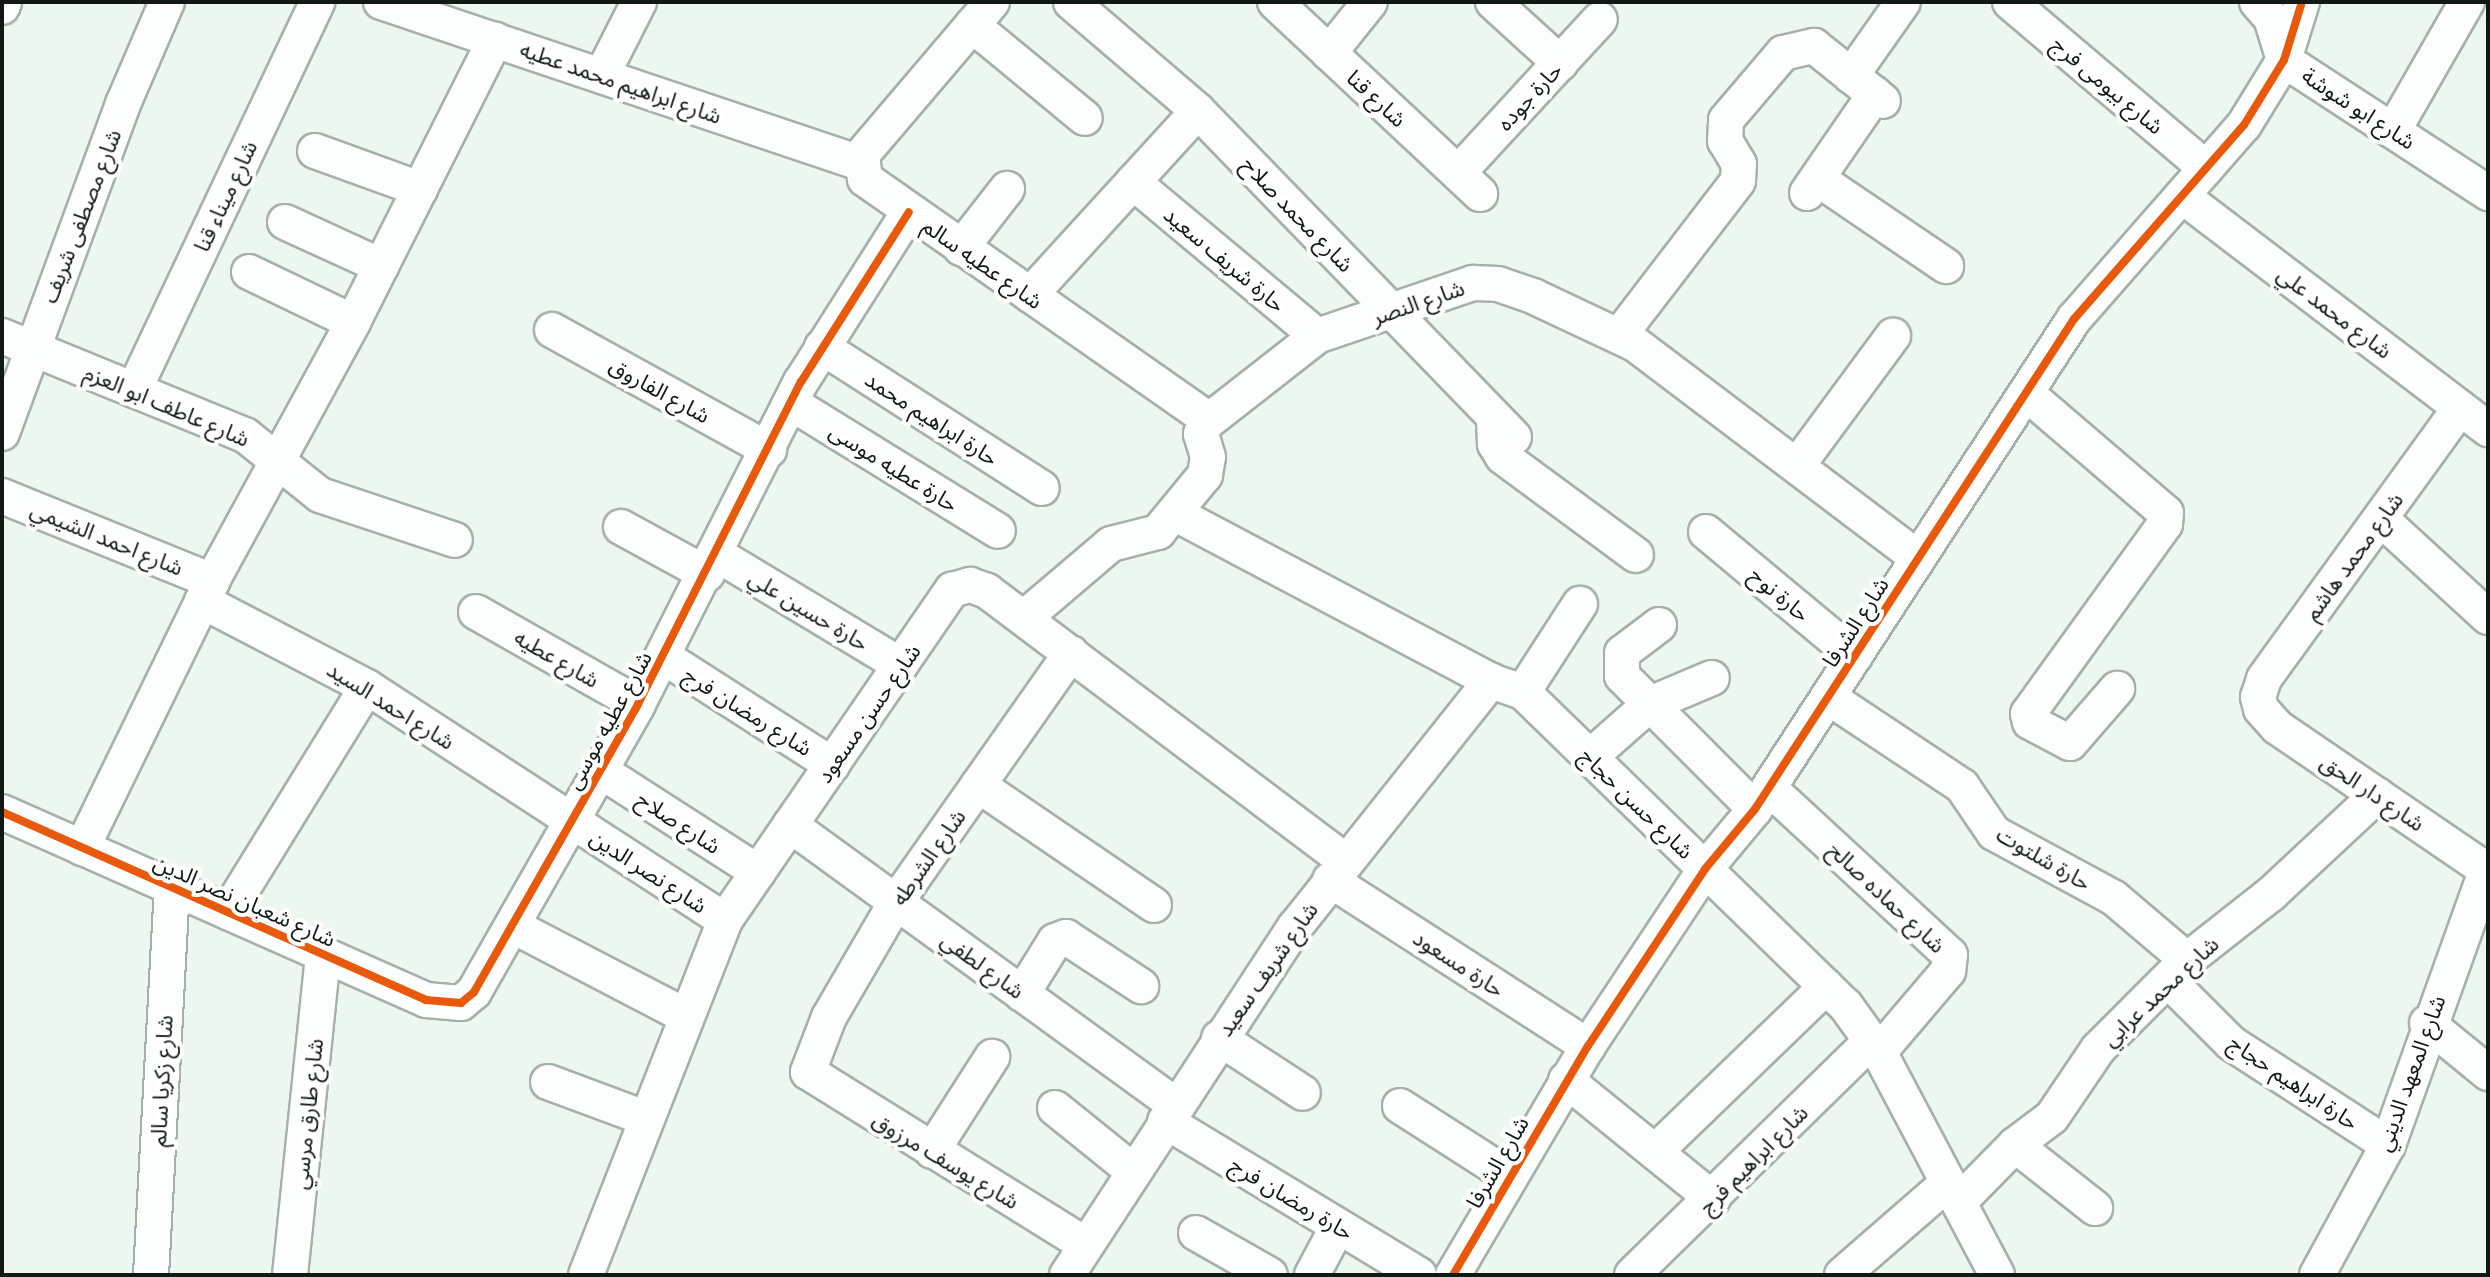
<!DOCTYPE html>
<meta charset="utf-8">
<style>
body{margin:0}
#map{position:relative;width:2490px;height:1277px;overflow:hidden;background:#ebf7ef;font-family:Ubuntu,"Noto Sans Arabic",sans-serif}
div>[style]{position:absolute}
.roads{filter:drop-shadow(2px 0 #a6b0aa) drop-shadow(-2px 0 #a6b0aa) drop-shadow(0 2px #a6b0aa) drop-shadow(0 -2px #a6b0aa)}
.street>*{height:34px;margin:-17px;padding:0 17px;transform-origin:17px;border-radius:17px;background:#fcfefd}
.cycleway>*{height:8px;margin:-4px;padding:0 4px;transform-origin:4px;border-radius:4px;background:#e8590c}
span{translate:-50% -50%;white-space:nowrap;text-align:center;line-height:1.15;-webkit-text-stroke:8px #fff;paint-order:stroke}
.street-label{font-size:22px;color:#111914}
.frame{position:absolute;inset:0;border:4px solid #111914;pointer-events:none}
</style>
<div id="map">
<div class="roads">
<div class="street">
<i style="left:381px;top:2px;width:505px;rotate:18.58deg"></i>
<i style="left:992px;top:2px;width:201px;rotate:130.4deg"></i>
<i style="left:862px;top:155px;width:24px;rotate:83deg"></i>
<i style="left:865px;top:179px;width:420px;rotate:35deg"></i>
<i style="left:1071px;top:2px;width:167px;rotate:40.6deg"></i>
<i style="left:1198px;top:111px;width:454px;rotate:45.9deg"></i>
<i style="left:1275px;top:2px;width:281px;rotate:43.1deg"></i>
<i style="left:1493px;top:2px;width:91px;rotate:42.3deg"></i>
<i style="left:2010px;top:2px;width:257px;rotate:40.3deg"></i>
<i style="left:2257px;top:2px;width:21px;rotate:49deg"></i>
<i style="left:2271px;top:18px;width:44px;rotate:72.8deg"></i>
<i style="left:2284px;top:60px;width:244px;rotate:33.1deg"></i>
<i style="left:2px;top:7px;width:5px;rotate:-68deg"></i>
<i style="left:972px;top:25px;width:146px;rotate:39.5deg"></i>
<i style="left:1329px;top:53px;width:65px;rotate:-51.2deg"></i>
<i style="left:602px;top:75px;width:82px;rotate:-63.1deg"></i>
<i style="left:1851px;top:76px;width:90px;rotate:-54.9deg"></i>
<i style="left:2393px;top:131px;width:149px;rotate:-60.2deg"></i>
<i style="left:315px;top:151px;width:112px;rotate:19.9deg"></i>
<i style="left:1458px;top:173px;width:209px;rotate:-47.3deg"></i>
<i style="left:1818px;top:179px;width:155px;rotate:34.2deg"></i>
<i style="left:1133px;top:182px;width:240px;rotate:39.9deg"></i>
<i style="left:1807px;top:193px;width:120px;rotate:-55.5deg"></i>
<i style="left:2182px;top:196px;width:385px;rotate:37.3deg"></i>
<i style="left:285px;top:222px;width:106px;rotate:24.6deg"></i>
<i style="left:961px;top:248px;width:75px;rotate:-52.1deg"></i>
<i style="left:249px;top:272px;width:115px;rotate:25.7deg"></i>
<i style="left:1030px;top:295px;width:249px;rotate:-47.6deg"></i>
<i style="left:552px;top:330px;width:248px;rotate:28.9deg"></i>
<i style="left:2px;top:336px;width:262px;rotate:22.2deg"></i>
<i style="left:245px;top:435px;width:96px;rotate:38.7deg"></i>
<i style="left:320px;top:495px;width:142px;rotate:18.4deg"></i>
<i style="left:1619px;top:336px;width:195px;rotate:-52.5deg"></i>
<i style="left:1738px;top:181px;width:17px;rotate:-87deg"></i>
<i style="left:1739px;top:164px;width:27px;rotate:-121deg"></i>
<i style="left:1725px;top:141px;width:21px;rotate:-87deg"></i>
<i style="left:1726px;top:120px;width:88px;rotate:-49.6deg"></i>
<i style="left:1783px;top:53px;width:32px;rotate:-13deg"></i>
<i style="left:1814px;top:46px;width:88px;rotate:38.6deg"></i>
<i style="left:822px;top:347px;width:261px;rotate:32.7deg"></i>
<i style="left:134px;top:390px;width:429px;rotate:-64.7deg"></i>
<i style="left:2026px;top:393px;width:184px;rotate:40.6deg"></i>
<i style="left:2166px;top:513px;width:11px;rotate:95deg"></i>
<i style="left:2165px;top:524px;width:234px;rotate:125.8deg"></i>
<i style="left:2028px;top:714px;width:8px;rotate:76deg"></i>
<i style="left:2030px;top:722px;width:45px;rotate:27.7deg"></i>
<i style="left:2070px;top:743px;width:72px;rotate:-49deg"></i>
<i style="left:791px;top:403px;width:243px;rotate:31.7deg"></i>
<i style="left:2460px;top:408px;width:334px;rotate:125.9deg"></i>
<i style="left:2264px;top:679px;width:19px;rotate:108deg"></i>
<i style="left:2258px;top:697px;width:12px;rotate:76deg"></i>
<i style="left:2261px;top:709px;width:24px;rotate:48deg"></i>
<i style="left:2277px;top:727px;width:255px;rotate:34.3deg"></i>
<i style="left:1494px;top:418px;width:26px;rotate:88deg"></i>
<i style="left:1495px;top:444px;width:15px;rotate:58deg"></i>
<i style="left:1503px;top:457px;width:165px;rotate:36.4deg"></i>
<i style="left:2px;top:433px;width:351px;rotate:-69.8deg"></i>
<i style="left:123px;top:104px;width:111px;rotate:-66.7deg"></i>
<i style="left:1797px;top:466px;width:162px;rotate:-53.6deg"></i>
<i style="left:2px;top:496px;width:227px;rotate:22deg"></i>
<i style="left:1174px;top:513px;width:359px;rotate:27.9deg"></i>
<i style="left:1491px;top:681px;width:34px;rotate:19deg"></i>
<i style="left:1523px;top:692px;width:450px;rotate:44.2deg"></i>
<i style="left:1846px;top:1006px;width:57px;rotate:54.3deg"></i>
<i style="left:1879px;top:1052px;width:252px;rotate:62.1deg"></i>
<i style="left:2381px;top:519px;width:145px;rotate:42.5deg"></i>
<i style="left:621px;top:527px;width:98px;rotate:28.7deg"></i>
<i style="left:1706px;top:532px;width:194px;rotate:39.8deg"></i>
<i style="left:718px;top:555px;width:213px;rotate:31.1deg"></i>
<i style="left:202px;top:601px;width:186px;rotate:27.5deg"></i>
<i style="left:367px;top:687px;width:427px;rotate:33.1deg"></i>
<i style="left:476px;top:612px;width:186px;rotate:29.6deg"></i>
<i style="left:1024px;top:618px;width:114px;rotate:-40.4deg"></i>
<i style="left:1111px;top:544px;width:49px;rotate:-14.3deg"></i>
<i style="left:1158px;top:532px;width:74px;rotate:-50.5deg"></i>
<i style="left:1205px;top:475px;width:18px;rotate:-81deg"></i>
<i style="left:1208px;top:457px;width:24px;rotate:-107deg"></i>
<i style="left:1201px;top:434px;width:12px;rotate:-66deg"></i>
<i style="left:1206px;top:423px;width:141px;rotate:-38.1deg"></i>
<i style="left:1317px;top:336px;width:165px;rotate:-18.8deg"></i>
<i style="left:1473px;top:283px;width:25px;rotate:2deg"></i>
<i style="left:1498px;top:284px;width:39px;rotate:19deg"></i>
<i style="left:1535px;top:297px;width:110px;rotate:25.2deg"></i>
<i style="left:1635px;top:344px;width:355px;rotate:37.1deg"></i>
<i style="left:1659px;top:625px;width:46px;rotate:142.9deg"></i>
<i style="left:1622px;top:653px;width:23px;rotate:90deg"></i>
<i style="left:1622px;top:676px;width:188px;rotate:45deg"></i>
<i style="left:1071px;top:653px;width:304px;rotate:125.1deg"></i>
<i style="left:896px;top:902px;width:133px;rotate:120.2deg"></i>
<i style="left:829px;top:1017px;width:59px;rotate:110.9deg"></i>
<i style="left:808px;top:1072px;width:327px;rotate:31.9deg"></i>
<i style="left:664px;top:657px;width:200px;rotate:32.7deg"></i>
<i style="left:1523px;top:692px;width:105px;rotate:-57.1deg"></i>
<i style="left:1828px;top:697px;width:161px;rotate:33.6deg"></i>
<i style="left:1962px;top:786px;width:57px;rotate:55.8deg"></i>
<i style="left:1994px;top:833px;width:136px;rotate:28.4deg"></i>
<i style="left:2114px;top:898px;width:96px;rotate:40.3deg"></i>
<i style="left:1590px;top:757px;width:80px;rotate:-41.5deg"></i>
<i style="left:1650px;top:704px;width:67px;rotate:-22.8deg"></i>
<i style="left:601px;top:771px;width:187px;rotate:32.8deg"></i>
<i style="left:978px;top:785px;width:213px;rotate:34.3deg"></i>
<i style="left:1769px;top:788px;width:246px;rotate:42.7deg"></i>
<i style="left:1950px;top:955px;width:16px;rotate:97deg"></i>
<i style="left:1948px;top:971px;width:106px;rotate:130.4deg"></i>
<i style="left:2px;top:812px;width:464px;rotate:23.9deg"></i>
<i style="left:426px;top:1000px;width:35px;rotate:5deg"></i>
<i style="left:461px;top:1003px;width:17px;rotate:-40deg"></i>
<i style="left:474px;top:992px;width:331px;rotate:-60.3deg"></i>
<i style="left:638px;top:704px;width:361px;rotate:-63.2deg"></i>
<i style="left:801px;top:382px;width:201px;rotate:-57.6deg"></i>
<i style="left:790px;top:825px;width:476px;rotate:36deg"></i>
<i style="left:82px;top:848px;width:297px;rotate:-64deg"></i>
<i style="left:212px;top:581px;width:295px;rotate:-61.4deg"></i>
<i style="left:353px;top:322px;width:316px;rotate:-63.3deg"></i>
<i style="left:1330px;top:880px;width:307px;rotate:32.8deg"></i>
<i style="left:228px;top:912px;width:264px;rotate:-58.3deg"></i>
<i style="left:513px;top:926px;width:193px;rotate:27.5deg"></i>
<i style="left:2170px;top:982px;width:86px;rotate:45deg"></i>
<i style="left:2231px;top:1043px;width:187px;rotate:33deg"></i>
<i style="left:1022px;top:994px;width:62px;rotate:-58.1deg"></i>
<i style="left:1055px;top:941px;width:12px;rotate:-20deg"></i>
<i style="left:1066px;top:937px;width:90px;rotate:33.2deg"></i>
<i style="left:2427px;top:1023px;width:79px;rotate:39.3deg"></i>
<i style="left:1219px;top:1038px;width:100px;rotate:33.2deg"></i>
<i style="left:1566px;top:1080px;width:189px;rotate:39deg"></i>
<i style="left:548px;top:1082px;width:103px;rotate:20.4deg"></i>
<i style="left:1400px;top:1106px;width:128px;rotate:32.6deg"></i>
<i style="left:1055px;top:1108px;width:100px;rotate:38.9deg"></i>
<i style="left:1165px;top:1121px;width:297px;rotate:31.2deg"></i>
<i style="left:2015px;top:1145px;width:102px;rotate:38.2deg"></i>
<i style="left:932px;top:1151px;width:112px;rotate:-57.4deg"></i>
<i style="left:1655px;top:1152px;width:238px;rotate:-44deg"></i>
<i style="left:1959px;top:1202px;width:80px;rotate:-45.5deg"></i>
<i style="left:2015px;top:1145px;width:46px;rotate:-37.1deg"></i>
<i style="left:2052px;top:1117px;width:82px;rotate:-55.9deg"></i>
<i style="left:2098px;top:1049px;width:126px;rotate:-45deg"></i>
<i style="left:2187px;top:960px;width:107px;rotate:-38.2deg"></i>
<i style="left:2271px;top:894px;width:145px;rotate:-43deg"></i>
<i style="left:1196px;top:1233px;width:85px;rotate:29.6deg"></i>
<i style="left:151px;top:1275px;width:389px;rotate:-86.9deg"></i>
<i style="left:290px;top:1275px;width:323px;rotate:-84.1deg"></i>
<i style="left:586px;top:1275px;width:381px;rotate:-68.6deg"></i>
<i style="left:725px;top:920px;width:401px;rotate:-55.5deg"></i>
<i style="left:952px;top:590px;width:19px;rotate:-16deg"></i>
<i style="left:970px;top:585px;width:18px;rotate:19deg"></i>
<i style="left:987px;top:591px;width:448px;rotate:37deg"></i>
<i style="left:1067px;top:1275px;width:416px;rotate:-56.8deg"></i>
<i style="left:1295px;top:927px;width:315px;rotate:-51.5deg"></i>
<i style="left:1312px;top:1275px;width:55px;rotate:-62deg"></i>
<i style="left:1453px;top:1275px;width:266px;rotate:-59.5deg"></i>
<i style="left:1588px;top:1046px;width:212px;rotate:-56.5deg"></i>
<i style="left:1705px;top:869px;width:78px;rotate:-50.2deg"></i>
<i style="left:1755px;top:809px;width:585px;rotate:-56.94deg"></i>
<i style="left:2074px;top:319px;width:258px;rotate:-48.8deg"></i>
<i style="left:2244px;top:125px;width:76px;rotate:-58.4deg"></i>
<i style="left:2284px;top:60px;width:61px;rotate:-72.8deg"></i>
<i style="left:1632px;top:1275px;width:334px;rotate:-44.4deg"></i>
<i style="left:1842px;top:1275px;width:140px;rotate:-41deg"></i>
<i style="left:2317px;top:1275px;width:148px;rotate:-61.4deg"></i>
<i style="left:2388px;top:1145px;width:297px;rotate:-70.3deg"></i>
</div>
</div>
<div class="cycleway">
<i style="left:2px;top:812px;width:464px;rotate:23.9deg"></i>
<i style="left:426px;top:1000px;width:35px;rotate:5deg"></i>
<i style="left:461px;top:1003px;width:17px;rotate:-40deg"></i>
<i style="left:474px;top:992px;width:331px;rotate:-60.3deg"></i>
<i style="left:638px;top:704px;width:361px;rotate:-63.2deg"></i>
<i style="left:801px;top:382px;width:201px;rotate:-57.6deg"></i>
<i style="left:1453px;top:1275px;width:266px;rotate:-59.5deg"></i>
<i style="left:1588px;top:1046px;width:212px;rotate:-56.5deg"></i>
<i style="left:1705px;top:869px;width:78px;rotate:-50.2deg"></i>
<i style="left:1755px;top:809px;width:585px;rotate:-56.94deg"></i>
<i style="left:2074px;top:319px;width:258px;rotate:-48.8deg"></i>
<i style="left:2244px;top:125px;width:76px;rotate:-58.4deg"></i>
<i style="left:2284px;top:60px;width:61px;rotate:-72.8deg"></i>
</div>
<div class="street-label">
<span style="left:621px;top:82px;rotate:19deg">شارع ابراهيم محمد عطيه</span>
<span style="left:2108px;top:85px;rotate:40deg">شارع بيومى فرج</span>
<span style="left:1529px;top:96px;rotate:-47deg">حارة جوده</span>
<span style="left:1377px;top:98px;rotate:43deg">شارع قنا</span>
<span style="left:2359px;top:108px;rotate:33deg">شارع ابو شوشة</span>
<span style="left:225px;top:196px;rotate:-65deg">شارع ميناء قنا</span>
<span style="left:1298px;top:214px;rotate:46deg">شارع محمد صلاح</span>
<span style="left:81px;top:216px;rotate:-69deg">شارع مصطفى شريف</span>
<span style="left:1225px;top:259px;rotate:40deg">حارة شريف سعيد</span>
<span style="left:983px;top:263px;rotate:35deg">شارع عطيه سالم</span>
<span style="left:1418px;top:302px;rotate:-19deg">شارع النصر</span>
<span style="left:2335px;top:312px;rotate:37deg">شارع محمد علي</span>
<span style="left:660px;top:390px;rotate:29deg">شارع الفاروق</span>
<span style="left:167px;top:405px;rotate:23deg">شارع عاطف ابو العزم</span>
<span style="left:932px;top:418px;rotate:33deg">حارة ابراهيم محمد</span>
<span style="left:894px;top:467px;rotate:32deg">حارة عطيه موسى</span>
<span style="left:107px;top:538px;rotate:22deg">شارع احمد الشيمي</span>
<span style="left:2353px;top:556px;rotate:-54deg">شارع محمد هاشم</span>
<span style="left:1780px;top:594px;rotate:40deg">حارة نوح</span>
<span style="left:809px;top:610px;rotate:31deg">حارة حسين علي</span>
<span style="left:1855px;top:622px;rotate:-57deg">شارع الشرفا</span>
<span style="left:557px;top:658px;rotate:30deg">شارع عطيه</span>
<span style="left:391px;top:705px;rotate:32deg">شارع احمد السيد</span>
<span style="left:748px;top:711px;rotate:32deg">شارع رمضان فرج</span>
<span style="left:868px;top:713px;rotate:-55deg">شارع حسن مسعود</span>
<span style="left:608px;top:720px;rotate:-61deg">شارع عطيه موسى</span>
<span style="left:2373px;top:792px;rotate:34deg">شارع دار الحق</span>
<span style="left:1637px;top:803px;rotate:44deg">شارع حسن حجاج</span>
<span style="left:679px;top:822px;rotate:33deg">شارع صلاح</span>
<span style="left:928px;top:857px;rotate:-55deg">شارع الشرطه</span>
<span style="left:2044px;top:858px;rotate:30deg">حارة شلتوت</span>
<span style="left:649px;top:871px;rotate:33deg">شارع نصر الدين</span>
<span style="left:1887px;top:897px;rotate:43deg">شارع حماده صالح</span>
<span style="left:245px;top:900px;rotate:24deg">شارع شعبان نصر الدين</span>
<span style="left:1459px;top:963px;rotate:33deg">حارة مسعود</span>
<span style="left:983px;top:965px;rotate:36deg">شارع لطفي</span>
<span style="left:1267px;top:969px;rotate:-55deg">شارع شريف سعيد</span>
<span style="left:2160px;top:991px;rotate:-43deg">شارع محمد عرابي</span>
<span style="left:2410px;top:1073px;rotate:-70deg">شارع المعهد الديني</span>
<span style="left:161px;top:1081px;rotate:-87deg">شارع زكريا سالم</span>
<span style="left:2294px;top:1082px;rotate:34deg">حارة ابراهيم حجاج</span>
<span style="left:307px;top:1114px;rotate:-84deg">شارع طارق مرسي</span>
<span style="left:1753px;top:1159px;rotate:-45deg">شارع ابراهيم فرج</span>
<span style="left:946px;top:1160px;rotate:31deg">شارع يوسف مرزوق</span>
<span style="left:1497px;top:1162px;rotate:-60deg">شارع الشرفا</span>
<span style="left:1292px;top:1198px;rotate:31deg">حارة رمضان فرج</span>
</div>
<div class="frame"></div>
</div>
